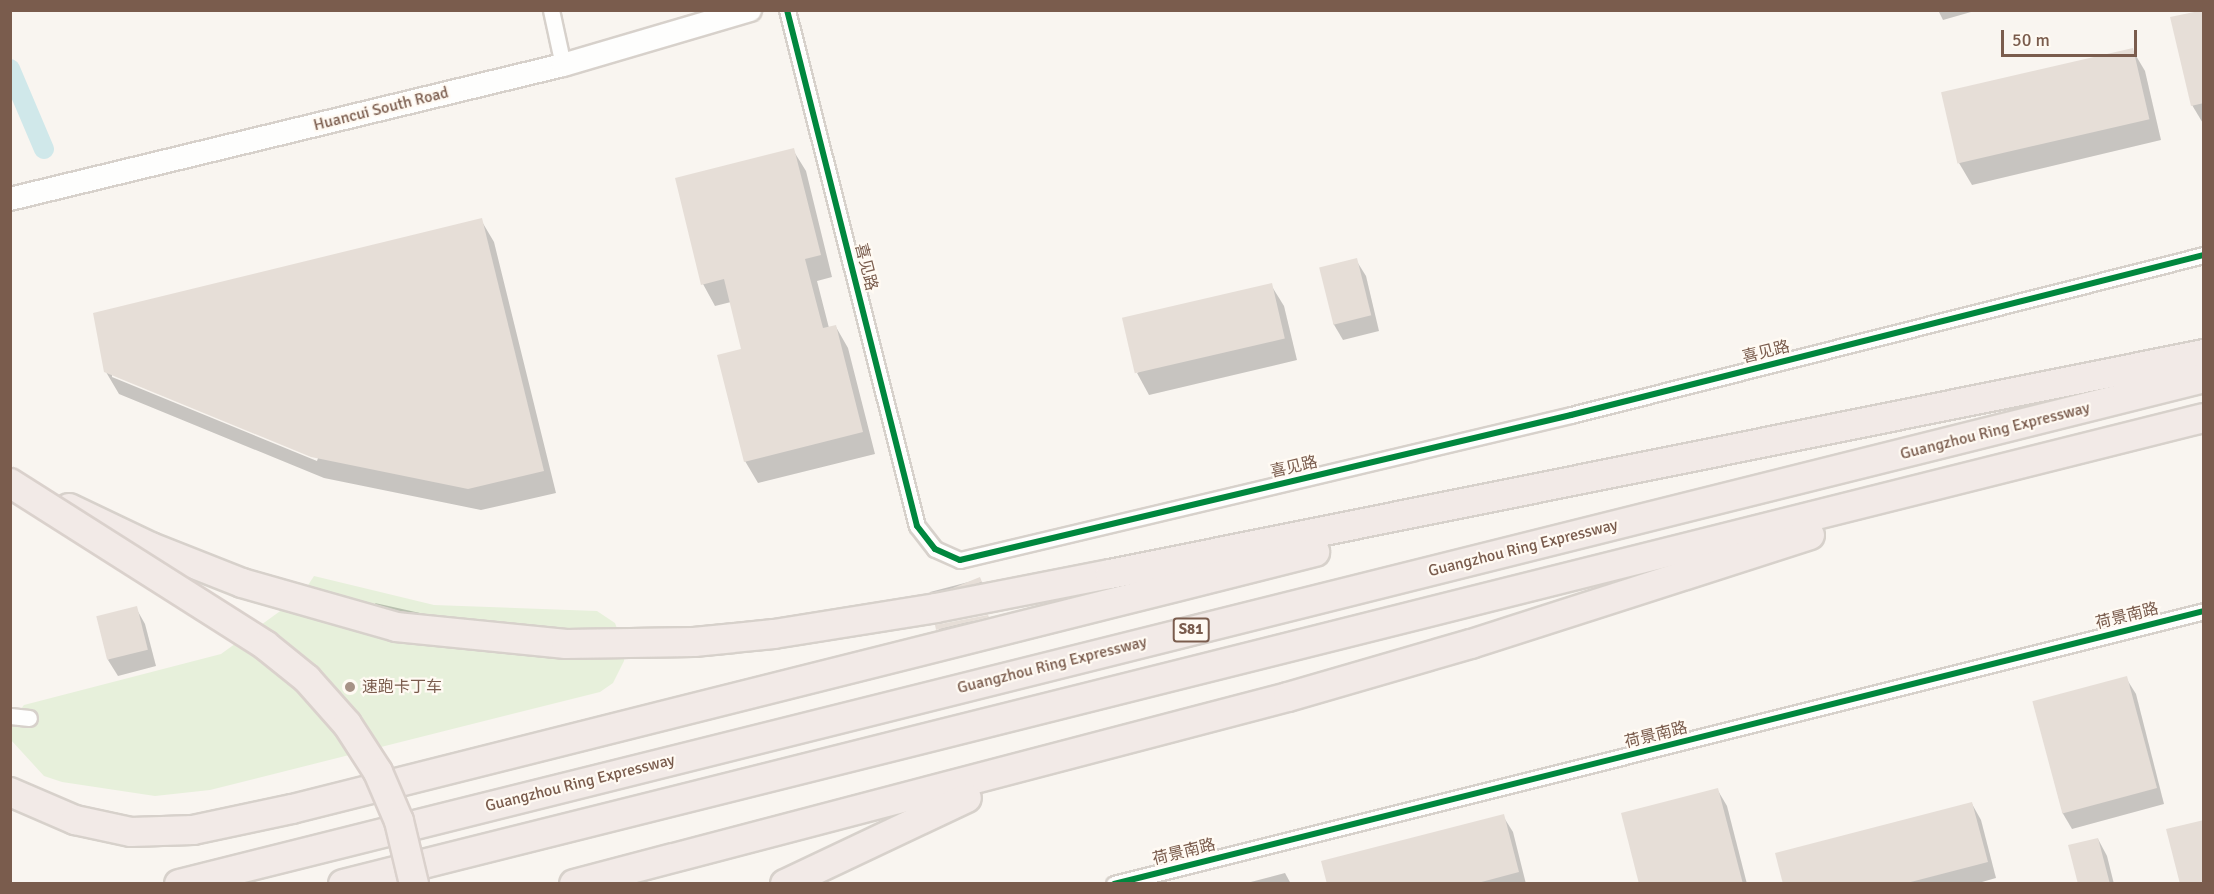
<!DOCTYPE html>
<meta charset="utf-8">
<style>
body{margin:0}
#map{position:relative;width:2214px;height:894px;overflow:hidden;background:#f9f5f0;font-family:Signika,"Noto Sans SC",sans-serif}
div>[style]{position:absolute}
.green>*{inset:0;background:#e7f0db}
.shadow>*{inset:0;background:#0003}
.canal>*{height:20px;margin:-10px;padding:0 10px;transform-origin:10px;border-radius:10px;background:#d0e8ea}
.building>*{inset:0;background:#e6ded7;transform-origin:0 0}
.roads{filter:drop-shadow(2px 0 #d7d1cb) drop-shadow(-2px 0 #d7d1cb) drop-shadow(0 2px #d7d1cb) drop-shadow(0 -2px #d7d1cb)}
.street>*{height:15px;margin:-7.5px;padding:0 7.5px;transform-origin:7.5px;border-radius:7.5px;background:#fefefd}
.secondary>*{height:22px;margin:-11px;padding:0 11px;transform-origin:11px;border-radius:11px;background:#fefefd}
.highway>*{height:28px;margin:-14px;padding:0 14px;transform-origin:14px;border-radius:14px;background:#f2eae7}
.bridges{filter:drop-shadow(2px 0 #dad1cc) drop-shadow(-2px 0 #dad1cc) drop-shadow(0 2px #dad1cc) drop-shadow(0 -2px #dad1cc)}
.highway-bridge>*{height:28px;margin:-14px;padding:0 14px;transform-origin:14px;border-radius:14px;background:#f2eae7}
.cycleway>*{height:6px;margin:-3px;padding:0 3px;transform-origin:3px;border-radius:3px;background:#00873e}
.dots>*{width:16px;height:16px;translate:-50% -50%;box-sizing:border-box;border:3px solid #fffaf3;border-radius:50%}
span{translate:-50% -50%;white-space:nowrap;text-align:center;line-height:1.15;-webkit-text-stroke:4.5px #fffaf3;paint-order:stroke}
.shield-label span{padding:2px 4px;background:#fffaf3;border:2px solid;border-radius:4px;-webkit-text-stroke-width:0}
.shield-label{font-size:15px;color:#7a5c4d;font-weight:700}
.street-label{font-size:16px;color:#7a5c4d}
.poi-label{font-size:16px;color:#7a5c4d}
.left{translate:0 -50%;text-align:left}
.frame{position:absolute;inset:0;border:12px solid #7a5c4d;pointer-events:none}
.scale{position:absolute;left:2001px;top:30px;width:136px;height:27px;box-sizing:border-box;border:3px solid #7a5c4d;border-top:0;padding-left:8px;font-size:18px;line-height:21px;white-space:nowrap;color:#7a5c4d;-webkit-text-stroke:4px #fffaf3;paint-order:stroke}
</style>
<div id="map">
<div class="green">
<i style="clip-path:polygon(314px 576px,434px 605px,597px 611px,615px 623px,625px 651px,624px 661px,613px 683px,600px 692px,210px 790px,155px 796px,62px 782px,44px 776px,11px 740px,11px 721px,24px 705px,221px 654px,301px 596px)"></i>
</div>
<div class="shadow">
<i style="clip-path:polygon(1938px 10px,1978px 10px,1943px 20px)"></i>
<i style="clip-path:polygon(2204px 10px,2204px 125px,2192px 105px)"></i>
<i style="clip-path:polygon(2132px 49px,2145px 71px,2161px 140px,1972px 185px,1959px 163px)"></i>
<i style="clip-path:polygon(793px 150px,806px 171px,832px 277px,817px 281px,829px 328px,836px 327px,848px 348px,875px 454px,758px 483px,745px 461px,743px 350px,731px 302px,715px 306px,703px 284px)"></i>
<i style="clip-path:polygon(evenodd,481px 220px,494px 242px,556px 493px,481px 510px,324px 478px,119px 394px,106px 372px,481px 220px,112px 374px,318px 458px,317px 461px,112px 377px,112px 374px)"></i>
<i style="clip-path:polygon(1356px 260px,1366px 276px,1379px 331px,1343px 340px,1333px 323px)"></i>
<i style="clip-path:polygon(1271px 285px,1284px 306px,1297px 360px,1149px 395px,1137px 373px)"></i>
<i style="clip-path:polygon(980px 579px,989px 595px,939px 608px,930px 592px)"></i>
<i style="clip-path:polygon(375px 603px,429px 615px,435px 624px,380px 611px)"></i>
<i style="clip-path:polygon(136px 608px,145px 624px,156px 666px,118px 676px,108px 660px)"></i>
<i style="clip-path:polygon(988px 619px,996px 634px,947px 646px,937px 626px)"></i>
<i style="clip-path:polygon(2126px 678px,2136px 694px,2164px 804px,2072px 829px,2062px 812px)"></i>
<i style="clip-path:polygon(1717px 789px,1727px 806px,1747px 884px,1640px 884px)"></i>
<i style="clip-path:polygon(1972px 804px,1981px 820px,1996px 878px,1975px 884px,1784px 884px)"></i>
<i style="clip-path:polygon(1503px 816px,1513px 832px,1526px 884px,1328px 884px)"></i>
<i style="clip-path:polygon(2098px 839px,2107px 856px,2114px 884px,2079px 884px)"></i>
<i style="clip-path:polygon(1285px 873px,1291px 884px,1243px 884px)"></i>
</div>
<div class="canal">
<i style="left:10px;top:69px;width:87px;rotate:67deg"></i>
</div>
<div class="building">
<i style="clip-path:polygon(2204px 10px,2204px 103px,2191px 106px,2170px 17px)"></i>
<i style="left:2133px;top:48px;width:73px;height:197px;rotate:77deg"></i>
<i style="clip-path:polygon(794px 148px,821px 255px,805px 259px,823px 328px,836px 325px,863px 432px,744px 462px,717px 355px,741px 349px,724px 279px,701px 285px,675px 178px)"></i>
<i style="clip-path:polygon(482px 218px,544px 471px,468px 489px,311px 457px,104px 372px,93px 313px)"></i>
<i style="left:1357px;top:258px;width:59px;height:39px;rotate:76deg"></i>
<i style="left:1272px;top:283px;width:57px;height:154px;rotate:77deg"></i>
<i style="left:980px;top:577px;width:5px;height:54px;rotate:68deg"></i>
<i style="left:137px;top:606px;width:45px;height:42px;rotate:76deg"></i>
<i style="clip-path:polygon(988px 615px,989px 617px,936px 630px,935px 625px)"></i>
<i style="left:2127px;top:676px;width:116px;height:98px;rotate:75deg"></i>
<i style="clip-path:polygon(1718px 788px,1743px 884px,1639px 884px,1621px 813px)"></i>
<i style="clip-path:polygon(1972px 802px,1988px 862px,1903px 884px,1783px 884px,1775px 853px)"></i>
<i style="clip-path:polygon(1504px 814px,1519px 872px,1474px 884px,1327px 884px,1321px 861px)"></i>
<i style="clip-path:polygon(2204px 820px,2204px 884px,2180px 884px,2166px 829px)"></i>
<i style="clip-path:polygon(2098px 838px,2110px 884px,2078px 884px,2068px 845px)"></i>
</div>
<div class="roads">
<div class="street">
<i style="left:551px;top:10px;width:56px;rotate:77.7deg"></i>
<i style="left:787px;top:10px;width:532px;rotate:75.86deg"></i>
<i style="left:917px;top:526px;width:29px;rotate:52deg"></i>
<i style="left:935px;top:549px;width:27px;rotate:24deg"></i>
<i style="left:960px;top:560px;width:628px;rotate:-13.35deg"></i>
<i style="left:1571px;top:415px;width:653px;rotate:-14.19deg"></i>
<i style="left:10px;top:716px;width:19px;rotate:6deg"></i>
<i style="left:1114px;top:884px;width:1124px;rotate:-14.06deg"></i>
</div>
<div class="secondary">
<i style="left:10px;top:199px;width:569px;rotate:-13.62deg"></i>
<i style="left:563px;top:65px;width:195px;rotate:-16.4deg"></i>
</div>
<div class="highway">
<i style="left:69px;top:508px;width:91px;rotate:25.4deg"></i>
<i style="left:151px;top:547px;width:98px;rotate:21.6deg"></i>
<i style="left:242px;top:583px;width:160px;rotate:15.9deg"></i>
<i style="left:396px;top:627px;width:171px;rotate:5.7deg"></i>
<i style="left:566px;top:644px;width:128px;rotate:-0.9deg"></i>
<i style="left:694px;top:642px;width:80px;rotate:-5.7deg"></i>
<i style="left:774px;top:634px;width:164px;rotate:-9.1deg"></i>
<i style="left:936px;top:608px;width:177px;rotate:-11.1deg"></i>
<i style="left:1110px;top:574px;width:1116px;rotate:-11.37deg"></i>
<i style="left:10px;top:792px;width:71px;rotate:23.3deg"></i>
<i style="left:75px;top:820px;width:57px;rotate:12.1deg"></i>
<i style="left:131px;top:832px;width:62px;rotate:-1.8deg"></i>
<i style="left:193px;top:830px;width:101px;rotate:-12deg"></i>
<i style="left:292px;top:809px;width:1055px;rotate:-14.1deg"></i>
<i style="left:179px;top:884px;width:2087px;rotate:-14.03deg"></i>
<i style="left:343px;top:884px;width:1918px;rotate:-14.06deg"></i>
<i style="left:574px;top:884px;width:738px;rotate:-14.68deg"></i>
<i style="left:1288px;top:697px;width:191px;rotate:-16.2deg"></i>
<i style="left:1471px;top:644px;width:356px;rotate:-17.8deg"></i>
<i style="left:785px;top:884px;width:201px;rotate:-25.3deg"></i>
</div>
</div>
<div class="bridges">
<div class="highway-bridge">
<i style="left:10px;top:483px;width:302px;rotate:32.4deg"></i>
<i style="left:265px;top:645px;width:54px;rotate:39deg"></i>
<i style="left:307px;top:679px;width:60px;rotate:48.4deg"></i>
<i style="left:347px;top:724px;width:57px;rotate:57.1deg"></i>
<i style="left:378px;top:772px;width:53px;rotate:66.8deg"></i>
<i style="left:399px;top:821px;width:65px;rotate:76.6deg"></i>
</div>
</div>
<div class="cycleway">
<i style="left:787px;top:10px;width:532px;rotate:75.86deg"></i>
<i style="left:917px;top:526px;width:29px;rotate:52deg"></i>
<i style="left:935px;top:549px;width:27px;rotate:24deg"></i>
<i style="left:960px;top:560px;width:628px;rotate:-13.35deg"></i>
<i style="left:1571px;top:415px;width:653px;rotate:-14.19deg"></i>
<i style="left:1114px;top:884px;width:1124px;rotate:-14.06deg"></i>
</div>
<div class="dots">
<i style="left:350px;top:687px;background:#a69286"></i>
</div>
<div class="shield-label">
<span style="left:1191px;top:630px">S81</span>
</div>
<div class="street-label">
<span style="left:381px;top:109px;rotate:-14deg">Huancui South Road</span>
<span style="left:866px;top:267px;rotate:76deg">喜见路</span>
<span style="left:1766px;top:352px;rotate:-14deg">喜见路</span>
<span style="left:1995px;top:431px;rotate:-14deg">Guangzhou Ring Expressway</span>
<span style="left:1294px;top:467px;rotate:-13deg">喜见路</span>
<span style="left:1523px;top:548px;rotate:-14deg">Guangzhou Ring Expressway</span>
<span style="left:2127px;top:616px;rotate:-14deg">荷景南路</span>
<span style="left:1052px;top:665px;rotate:-14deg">Guangzhou Ring Expressway</span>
<span style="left:1656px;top:735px;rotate:-14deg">荷景南路</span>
<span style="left:580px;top:783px;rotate:-14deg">Guangzhou Ring Expressway</span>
<span style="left:1184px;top:852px;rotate:-14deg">荷景南路</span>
</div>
<div class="poi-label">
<span class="left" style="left:362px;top:687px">速跑卡丁车</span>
</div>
<div class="frame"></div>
<div class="scale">50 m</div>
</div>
